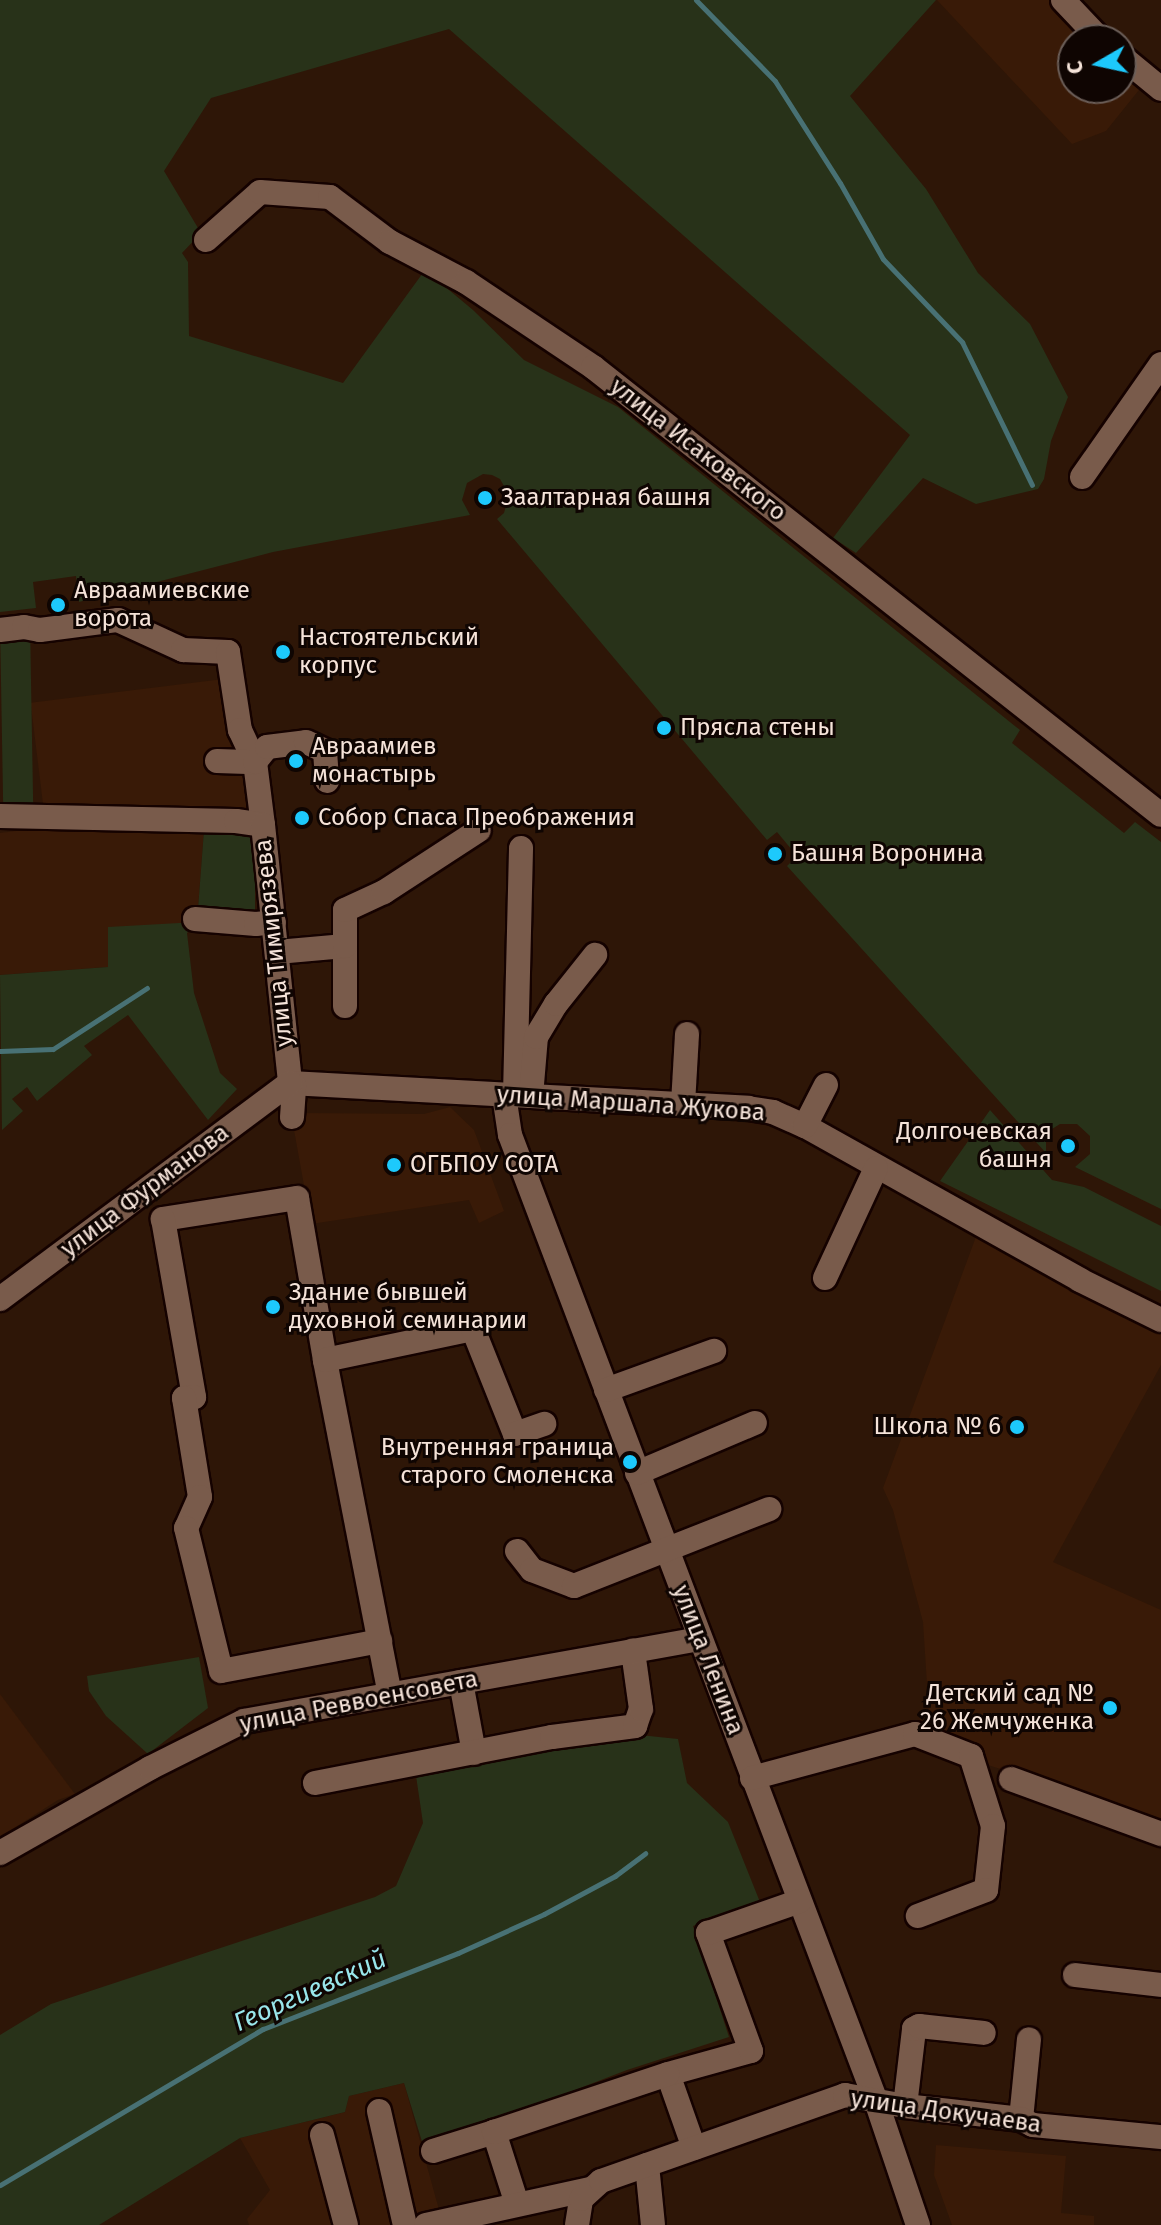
<!DOCTYPE html>
<meta charset="utf-8">
<style>
body{margin:0}
#map{position:relative;width:1161px;height:2225px;overflow:hidden;background:#2e1607;font-family:"Fira Sans",sans-serif}
div>[style]{position:absolute}
.built>*{inset:0;background:#391a07;transform-origin:0 0}
.green>*{inset:0;background:#283219;transform-origin:0 0}
.stream>*{height:5px;margin:-2.5px;padding:0 2.5px;transform-origin:2.5px;border-radius:2.5px;background:#487174}
.roads{filter:drop-shadow(2px 0 #150200) drop-shadow(-2px 0 #150200) drop-shadow(0 2px #150200) drop-shadow(0 -2px #150200)}
.minor>*{height:24px;margin:-12px;padding:0 12px;transform-origin:12px;border-radius:12px;background:#795b4b}
.dots>*{width:22px;height:22px;translate:-50% -50%;box-sizing:border-box;border:4px solid #0f0502;border-radius:50%}
span{translate:-50% -50%;white-space:nowrap;text-align:center;line-height:1.15;-webkit-text-stroke:6px #0f0502;paint-order:stroke}
.street-label{font-size:24px;color:#f5e3d9}
.poi-label{font-size:24px;color:#f5e3d9}
.left{translate:0 -50%;text-align:left}
.right{translate:-100% -50%;text-align:right}
.water-label{font-size:26px;color:#99e6eb;font-style:italic}
.north{position:absolute;left:1057px;top:24px;width:80px;height:80px;box-sizing:border-box;background:#0f0502;border:2px solid #6b5e58;border-radius:50%;rotate:261deg;font-size:22px;font-weight:700;line-height:32px;text-align:center;color:#f5e3d9}
.north::after{content:'';display:block;margin:auto;width:28px;height:36px;background:#1dc9fc;clip-path:polygon(50% 0,100% 100%,50% 72%,0 100%)}
</style>
<div id="map">
<div class="built">
<i style="clip-path:polygon(937px 0,1055px 0,1094px 40px,1073px 40px,1073px 88px,1121px 88px,1121px 65px,1143px 85px,1106px 131px,1072px 144px)"></i>
<i style="left:240px;top:677px;width:131px;height:211px;rotate:83deg"></i>
<i style="clip-path:polygon(70px 824px,204px 830px,197px 922px,108px 967px,0 975px,0 833px)"></i>
<i style="clip-path:polygon(450px 1107px,474px 1130px,504px 1211px,479px 1223px,469px 1200px,311px 1224px,294px 1130px,298px 1126px,298px 1113px,424px 1114px)"></i>
<i style="clip-path:polygon(977px 1234px,1161px 1329px,1161px 1365px,1053px 1562px,1161px 1610px,1161px 1828px,1032px 1779px,931px 1747px,923px 1622px,893px 1510px,883px 1488px)"></i>
<i style="clip-path:polygon(0 1694px,75px 1794px,58px 1800px,0 1837px)"></i>
<i style="clip-path:polygon(404px 2083px,441px 2217px,408px 2225px,249px 2225px,247px 2219px,270px 2190px,240px 2138px,345px 2112px,349px 2096px)"></i>
<i style="clip-path:polygon(936px 2145px,1066px 2156px,1061px 2213px,1094px 2216px,1094px 2225px,952px 2225px,934px 2175px)"></i>
</div>
<div class="green">
<i style="clip-path:polygon(0 0,936px 0,850px 96px,926px 189px,978px 273px,1030px 324px,1068px 397px,1051px 441px,1044px 479px,1038px 489px,976px 504px,923px 478px,856px 553px,833px 538px,910px 435px,449px 29px,211px 98px,164px 171px,201px 233px,182px 253px,188px 262px,189px 336px,343px 383px,425px 270px,473px 310px,524px 360px,618px 407px,1020px 730px,1012px 743px,1124px 833px,1135px 822px,1161px 842px,1161px 1209px,1075px 1167px,1090px 1154px,1090px 1136px,1077px 1124px,1060px 1124px,1052px 1129px,1046px 1140px,1046px 1153px,787px 866px,797px 856px,777px 832px,767px 840px,497px 519px,504px 513px,509px 495px,500px 479px,492px 475px,483px 474px,467px 483px,462px 500px,470px 515px,273px 552px,79px 602px,76px 576px,33px 582px,36px 608px,0 612px)"></i>
<i style="left:30px;top:623px;width:186px;height:30px;rotate:89deg"></i>
<i style="clip-path:polygon(204px 830px,255px 835px,255px 932px,194px 926px,187px 933px,194px 993px,220px 1073px,237px 1089px,208px 1120px,128px 1015px,84px 1046px,92px 1055px,37px 1101px,27px 1087px,12px 1099px,23px 1111px,2px 1130px,0 975px,108px 967px,108px 927px,197px 922px)"></i>
<i style="clip-path:polygon(990px 1110px,1052px 1180px,1084px 1187px,1161px 1226px,1161px 1291px,940px 1181px)"></i>
<i style="clip-path:polygon(199px 1657px,208px 1708px,148px 1754px,106px 1716px,89px 1691px,87px 1676px)"></i>
<i style="clip-path:polygon(630px 1734px,678px 1739px,687px 1783px,728px 1822px,760px 1902px,693px 1926px,729px 2037px,627px 2070px,424px 2148px,404px 2083px,349px 2096px,345px 2112px,240px 2138px,99px 2225px,0 2225px,0 2035px,51px 2004px,375px 1897px,396px 1886px,423px 1823px,415px 1769px)"></i>
</div>
<div class="stream">
<i style="left:696px;top:0;width:113px;rotate:45.7deg"></i>
<i style="left:775px;top:81px;width:121px;rotate:57.5deg"></i>
<i style="left:840px;top:183px;width:87px;rotate:60.5deg"></i>
<i style="left:883px;top:259px;width:115px;rotate:46.4deg"></i>
<i style="left:962px;top:342px;width:159px;rotate:63.9deg"></i>
<i style="left:0;top:1051px;width:53px;rotate:-2.2deg"></i>
<i style="left:53px;top:1049px;width:112px;rotate:-33deg"></i>
<i style="left:0;top:2185px;width:306px;rotate:-30.7deg"></i>
<i style="left:263px;top:2029px;width:209px;rotate:-21.3deg"></i>
<i style="left:458px;top:1953px;width:94px;rotate:-24.4deg"></i>
<i style="left:544px;top:1914px;width:81px;rotate:-28.2deg"></i>
<i style="left:615px;top:1876px;width:38px;rotate:-37deg"></i>
</div>
<div class="roads">
<div class="minor">
<i style="left:1063px;top:0;width:55px;rotate:46.5deg"></i>
<i style="left:1121px;top:56px;width:52px;rotate:39.5deg"></i>
<i style="left:206px;top:240px;width:72px;rotate:-41.6deg"></i>
<i style="left:260px;top:192px;width:70px;rotate:4.1deg"></i>
<i style="left:330px;top:197px;width:75px;rotate:36.9deg"></i>
<i style="left:390px;top:242px;width:86px;rotate:27.8deg"></i>
<i style="left:466px;top:282px;width:153px;rotate:33.8deg"></i>
<i style="left:593px;top:367px;width:723px;rotate:38.26deg"></i>
<i style="left:1082px;top:477px;width:138px;rotate:-55deg"></i>
<i style="left:0;top:630px;width:24px;rotate:-7deg"></i>
<i style="left:24px;top:627px;width:16px;rotate:11deg"></i>
<i style="left:40px;top:630px;width:79px;rotate:-7.3deg"></i>
<i style="left:118px;top:620px;width:72px;rotate:24.8deg"></i>
<i style="left:183px;top:650px;width:45px;rotate:2.5deg"></i>
<i style="left:228px;top:652px;width:79px;rotate:81.3deg"></i>
<i style="left:240px;top:730px;width:35px;rotate:65deg"></i>
<i style="left:255px;top:762px;width:64px;rotate:82.8deg"></i>
<i style="left:217px;top:761px;width:38px;rotate:2deg"></i>
<i style="left:255px;top:762px;width:19px;rotate:-51deg"></i>
<i style="left:267px;top:747px;width:39px;rotate:-7deg"></i>
<i style="left:306px;top:742px;width:21px;rotate:25deg"></i>
<i style="left:325px;top:751px;width:30px;rotate:86deg"></i>
<i style="left:0;top:816px;width:236px;rotate:1.2deg"></i>
<i style="left:236px;top:821px;width:27px;rotate:8deg"></i>
<i style="left:263px;top:825px;width:259px;rotate:84deg"></i>
<i style="left:195px;top:919px;width:61px;rotate:4.7deg"></i>
<i style="left:256px;top:924px;width:18px;rotate:-6deg"></i>
<i style="left:345px;top:946px;width:60px;rotate:90deg"></i>
<i style="left:277px;top:952px;width:68px;rotate:-5deg"></i>
<i style="left:345px;top:946px;width:36px;rotate:-90deg"></i>
<i style="left:345px;top:910px;width:43px;rotate:-24.8deg"></i>
<i style="left:384px;top:892px;width:113px;rotate:-33.1deg"></i>
<i style="left:290px;top:1083px;width:459px;rotate:3.1deg"></i>
<i style="left:748px;top:1108px;width:25px;rotate:9deg"></i>
<i style="left:773px;top:1112px;width:35px;rotate:24deg"></i>
<i style="left:805px;top:1126px;width:315px;rotate:29.2deg"></i>
<i style="left:1080px;top:1280px;width:90px;rotate:26.3deg"></i>
<i style="left:504px;top:1095px;width:40px;rotate:81.5deg"></i>
<i style="left:510px;top:1135px;width:1033px;rotate:69.25deg"></i>
<i style="left:876px;top:2101px;width:131px;rotate:71.3deg"></i>
<i style="left:515px;top:1095px;width:247px;rotate:-88.6deg"></i>
<i style="left:531px;top:1096px;width:59px;rotate:-85.2deg"></i>
<i style="left:536px;top:1037px;width:39px;rotate:-59deg"></i>
<i style="left:556px;top:1004px;width:63px;rotate:-51.5deg"></i>
<i style="left:683px;top:1104px;width:70px;rotate:-86.7deg"></i>
<i style="left:292px;top:1117px;width:32px;rotate:-86deg"></i>
<i style="left:805px;top:1126px;width:46px;rotate:-62.9deg"></i>
<i style="left:825px;top:1278px;width:121px;rotate:-65.1deg"></i>
<i style="left:0;top:1299px;width:362px;rotate:-36.7deg"></i>
<i style="left:325px;top:1360px;width:164px;rotate:-99.8deg"></i>
<i style="left:297px;top:1198px;width:136px;rotate:171.1deg"></i>
<i style="left:163px;top:1219px;width:181px;rotate:80.1deg"></i>
<i style="left:194px;top:1397px;width:10px;rotate:174deg"></i>
<i style="left:184px;top:1398px;width:100px;rotate:80.8deg"></i>
<i style="left:200px;top:1497px;width:34px;rotate:114deg"></i>
<i style="left:186px;top:1528px;width:147px;rotate:76.2deg"></i>
<i style="left:221px;top:1671px;width:162px;rotate:-10.7deg"></i>
<i style="left:606px;top:1390px;width:115px;rotate:-19.9deg"></i>
<i style="left:637px;top:1473px;width:128px;rotate:-23deg"></i>
<i style="left:517px;top:1551px;width:24px;rotate:52deg"></i>
<i style="left:532px;top:1570px;width:45px;rotate:20.9deg"></i>
<i style="left:574px;top:1586px;width:210px;rotate:-21.5deg"></i>
<i style="left:461px;top:1682px;width:72px;rotate:79.6deg"></i>
<i style="left:390px;top:1695px;width:341px;rotate:-101deg"></i>
<i style="left:325px;top:1360px;width:151px;rotate:-11.8deg"></i>
<i style="left:473px;top:1329px;width:113px;rotate:68.2deg"></i>
<i style="left:515px;top:1434px;width:31px;rotate:-19deg"></i>
<i style="left:752px;top:1778px;width:169px;rotate:-15.1deg"></i>
<i style="left:915px;top:1734px;width:60px;rotate:21.4deg"></i>
<i style="left:971px;top:1756px;width:73px;rotate:72.6deg"></i>
<i style="left:993px;top:1826px;width:64px;rotate:96.2deg"></i>
<i style="left:986px;top:1890px;width:73px;rotate:159.1deg"></i>
<i style="left:1011px;top:1779px;width:160px;rotate:20.1deg"></i>
<i style="left:315px;top:1783px;width:241px;rotate:-11deg"></i>
<i style="left:552px;top:1737px;width:84px;rotate:-7.5deg"></i>
<i style="left:635px;top:1726px;width:18px;rotate:-71deg"></i>
<i style="left:641px;top:1709px;width:59px;rotate:-97.9deg"></i>
<i style="left:0;top:1853px;width:172px;rotate:-29.5deg"></i>
<i style="left:150px;top:1768px;width:105px;rotate:-26.6deg"></i>
<i style="left:244px;top:1721px;width:462px;rotate:-10.2deg"></i>
<i style="left:1075px;top:1975px;width:87px;rotate:6.6deg"></i>
<i style="left:905px;top:2106px;width:78px;rotate:-83.3deg"></i>
<i style="left:914px;top:2029px;width:6px;rotate:-31deg"></i>
<i style="left:919px;top:2026px;width:65px;rotate:6.1deg"></i>
<i style="left:379px;top:2111px;width:117px;rotate:77.2deg"></i>
<i style="left:1021px;top:2119px;width:80px;rotate:-84.3deg"></i>
<i style="left:322px;top:2135px;width:93px;rotate:75.1deg"></i>
<i style="left:694px;top:2148px;width:78px;rotate:-109.4deg"></i>
<i style="left:668px;top:2074px;width:86px;rotate:-15.5deg"></i>
<i style="left:751px;top:2051px;width:126px;rotate:-110deg"></i>
<i style="left:708px;top:1933px;width:97px;rotate:-19.2deg"></i>
<i style="left:433px;top:2151px;width:64px;rotate:-17.3deg"></i>
<i style="left:647px;top:2165px;width:60px;rotate:84.3deg"></i>
<i style="left:517px;top:2204px;width:76px;rotate:-107.7deg"></i>
<i style="left:494px;top:2132px;width:183px;rotate:-18.4deg"></i>
<i style="left:426px;top:2225px;width:168px;rotate:-12.4deg"></i>
<i style="left:577px;top:2225px;width:26px;rotate:-81deg"></i>
<i style="left:581px;top:2199px;width:27px;rotate:-42deg"></i>
<i style="left:601px;top:2181px;width:259px;rotate:-19.4deg"></i>
<i style="left:845px;top:2095px;width:61px;rotate:10.4deg"></i>
<i style="left:905px;top:2106px;width:117px;rotate:6.4deg"></i>
<i style="left:1021px;top:2119px;width:13px;rotate:27deg"></i>
<i style="left:1033px;top:2125px;width:129px;rotate:5.4deg"></i>
</div>
</div>
<div class="dots">
<i style="left:485px;top:498px;background:#1dc9fc"></i>
<i style="left:58px;top:605px;background:#1dc9fc"></i>
<i style="left:283px;top:652px;background:#1dc9fc"></i>
<i style="left:664px;top:728px;background:#1dc9fc"></i>
<i style="left:296px;top:761px;background:#1dc9fc"></i>
<i style="left:302px;top:818px;background:#1dc9fc"></i>
<i style="left:775px;top:854px;background:#1dc9fc"></i>
<i style="left:1068px;top:1146px;background:#1dc9fc"></i>
<i style="left:394px;top:1165px;background:#1dc9fc"></i>
<i style="left:273px;top:1307px;background:#1dc9fc"></i>
<i style="left:1017px;top:1427px;background:#1dc9fc"></i>
<i style="left:630px;top:1462px;background:#1dc9fc"></i>
<i style="left:1110px;top:1708px;background:#1dc9fc"></i>
</div>
<div class="street-label">
<span style="left:698px;top:450px;rotate:38deg">улица Исаковского</span>
<span style="left:274px;top:943px;rotate:-96deg">улица Тимирязева</span>
<span style="left:631px;top:1104px;rotate:4deg">улица Маршала Жукова</span>
<span style="left:145px;top:1191px;rotate:-37deg">улица Фурманова</span>
<span style="left:708px;top:1660px;rotate:69deg">улица Ленина</span>
<span style="left:359px;top:1702px;rotate:-11deg">улица Реввоенсовета</span>
<span style="left:946px;top:2112px;rotate:8deg">улица Докучаева</span>
</div>
<div class="poi-label">
<span class="left" style="left:501px;top:498px">Заалтарная башня</span>
<span class="left" style="left:74px;top:605px">Авраамиевские<br>ворота</span>
<span class="left" style="left:299px;top:652px">Настоятельский<br>корпус</span>
<span class="left" style="left:680px;top:728px">Прясла стены</span>
<span class="left" style="left:312px;top:761px">Авраамиев<br>монастырь</span>
<span class="left" style="left:318px;top:818px">Собор Спаса Преображения</span>
<span class="left" style="left:791px;top:854px">Башня Воронина</span>
<span class="right" style="left:1052px;top:1146px">Долгочевская<br>башня</span>
<span class="left" style="left:410px;top:1165px">ОГБПОУ СОТА</span>
<span class="left" style="left:289px;top:1307px">Здание бывшей<br>духовной семинарии</span>
<span class="right" style="left:1001px;top:1427px">Школа № 6</span>
<span class="right" style="left:614px;top:1462px">Внутренняя граница<br>старого Смоленска</span>
<span class="right" style="left:1094px;top:1708px">Детский сад №<br>26 Жемчуженка</span>
</div>
<div class="water-label">
<span style="left:310px;top:1991px;rotate:-24deg">Георгиевский</span>
</div>
<div class="north">С</div>
</div>
